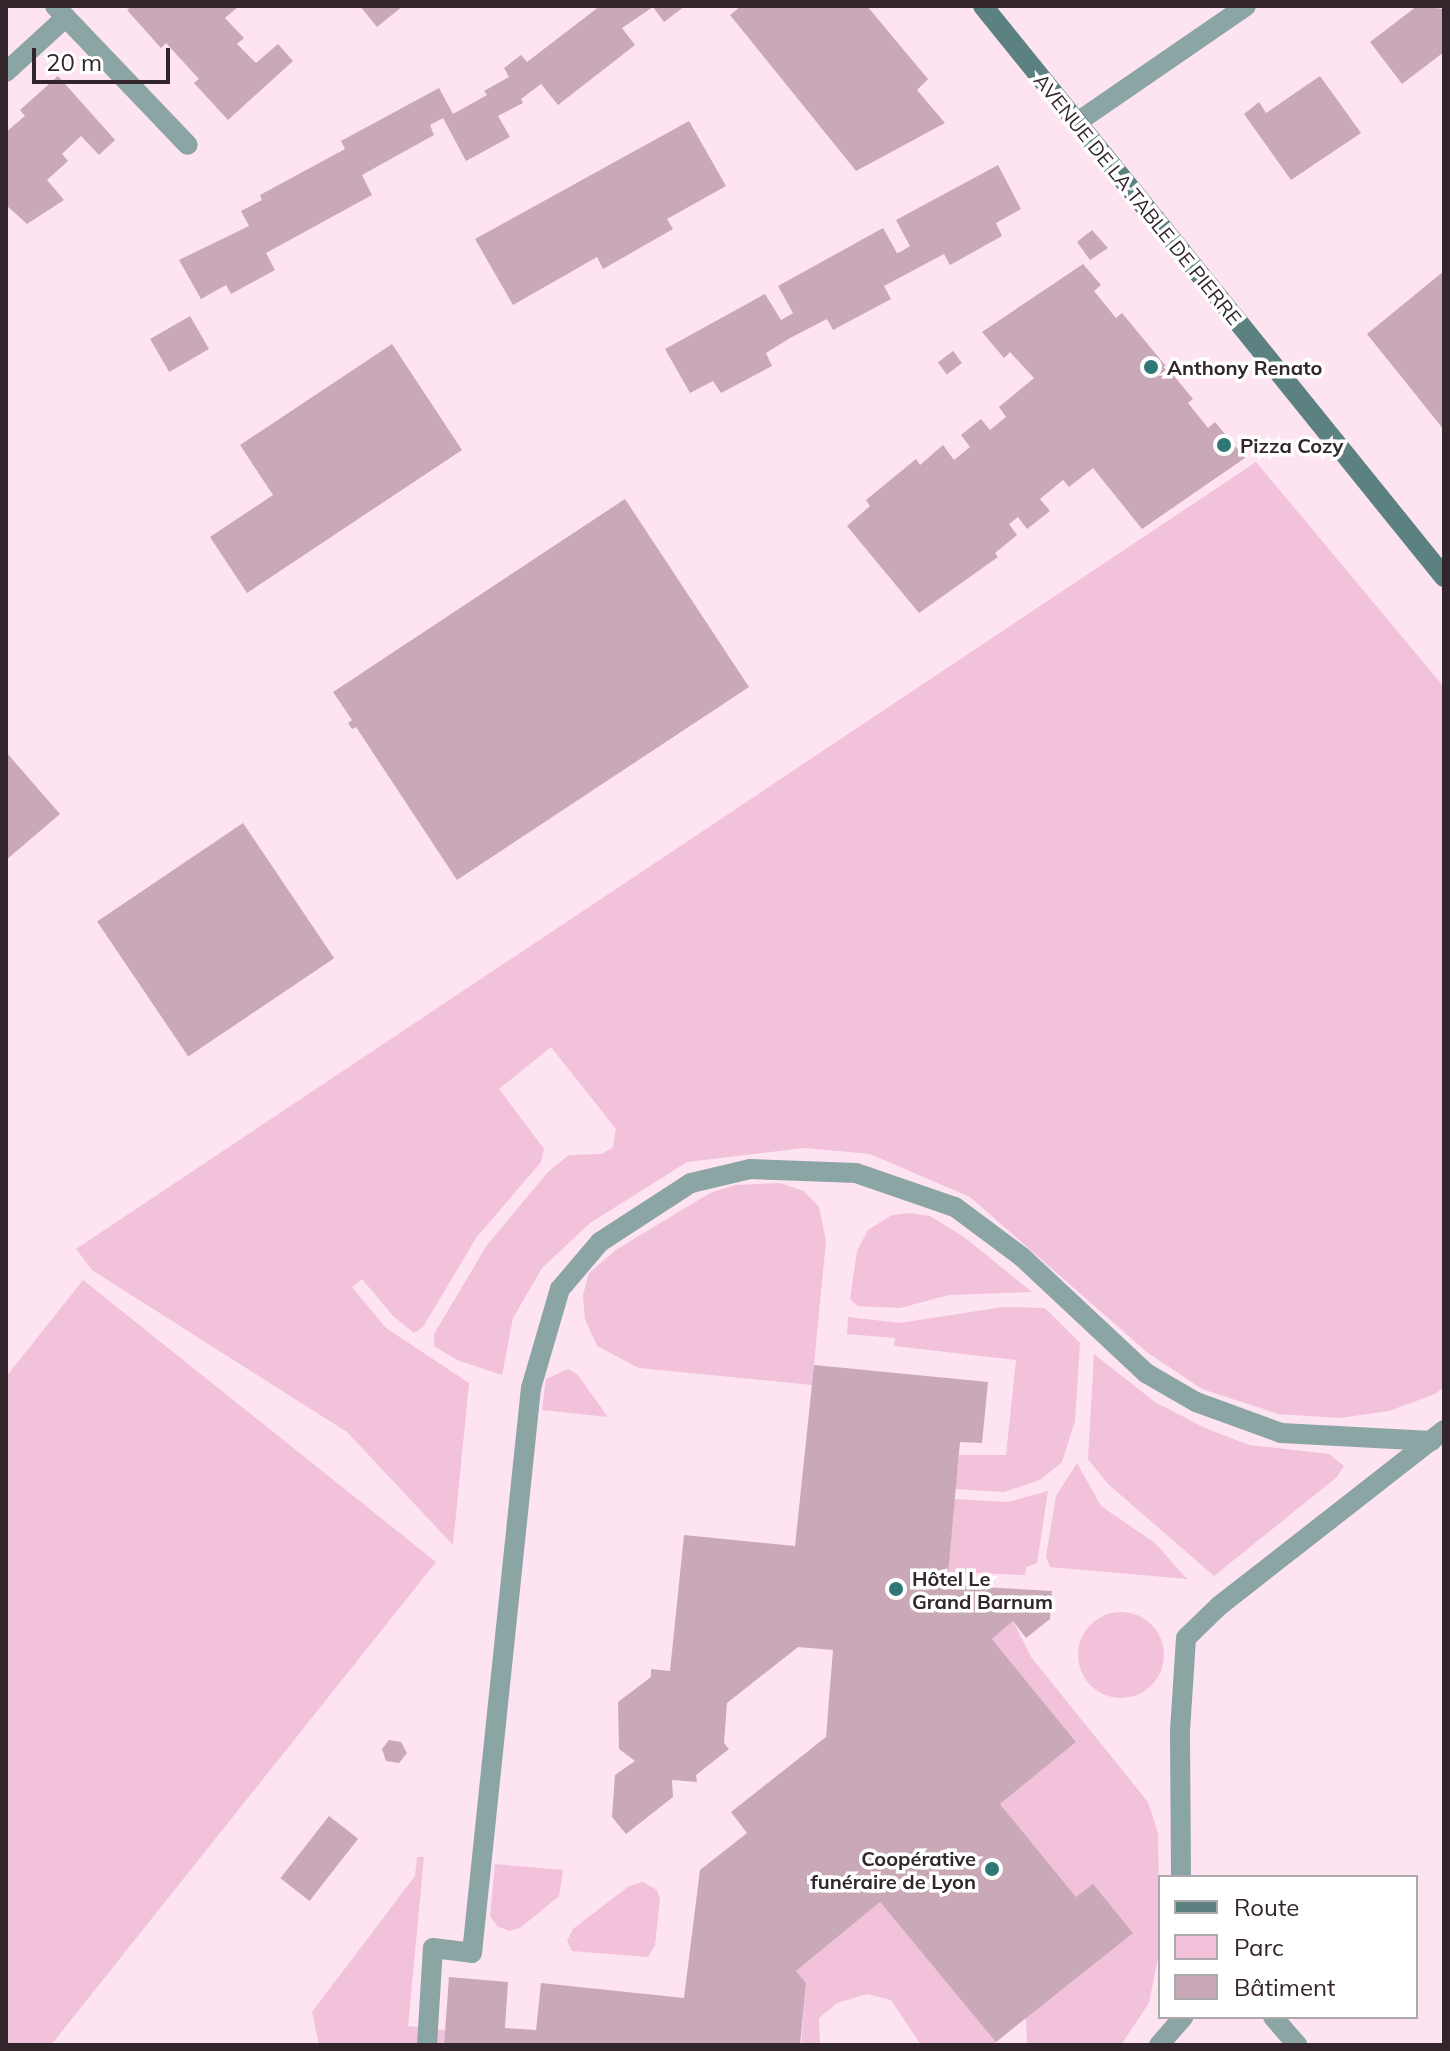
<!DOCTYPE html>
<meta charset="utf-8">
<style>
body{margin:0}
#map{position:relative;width:1450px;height:2051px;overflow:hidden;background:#fee3f0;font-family:Mulish,sans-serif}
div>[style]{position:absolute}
.green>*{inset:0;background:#f1c2d9}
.round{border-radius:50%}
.building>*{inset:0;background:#c9a9b8;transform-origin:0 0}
.lane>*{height:20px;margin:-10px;padding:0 10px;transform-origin:10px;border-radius:10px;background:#8ba5a4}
.street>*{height:20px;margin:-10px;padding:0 10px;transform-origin:10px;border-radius:10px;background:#8ba5a4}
.secondary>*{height:20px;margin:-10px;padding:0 10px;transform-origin:10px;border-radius:10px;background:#5b8281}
.dots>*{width:22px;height:22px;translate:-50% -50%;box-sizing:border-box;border:4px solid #fff;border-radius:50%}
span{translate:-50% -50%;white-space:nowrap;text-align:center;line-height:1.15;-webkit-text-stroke:7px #fff;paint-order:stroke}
.street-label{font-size:20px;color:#32262c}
.poi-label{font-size:20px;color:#32262c;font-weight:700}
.left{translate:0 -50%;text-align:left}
.right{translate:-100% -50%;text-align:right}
.frame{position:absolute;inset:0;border:8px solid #32262c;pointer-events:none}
.legend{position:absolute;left:1158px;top:1875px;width:260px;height:144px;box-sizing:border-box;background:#fff;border:2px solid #ada8ab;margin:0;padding:10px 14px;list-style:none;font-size:24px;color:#32262c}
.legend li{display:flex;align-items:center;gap:16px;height:40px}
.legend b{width:40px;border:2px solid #ada8ab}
.scale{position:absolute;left:32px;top:48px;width:138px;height:36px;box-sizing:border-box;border:4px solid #32262c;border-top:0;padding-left:10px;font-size:24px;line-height:28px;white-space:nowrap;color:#32262c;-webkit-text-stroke:6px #fff;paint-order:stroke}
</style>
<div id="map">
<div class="green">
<i style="clip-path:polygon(1256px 462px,1444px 687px,1444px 1387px,1435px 1394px,1389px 1411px,1340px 1418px,1278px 1414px,1202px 1389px,1148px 1353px,970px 1197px,870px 1154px,805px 1148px,687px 1162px,590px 1223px,542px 1268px,513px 1318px,502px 1375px,457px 1360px,434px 1346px,434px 1334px,487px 1245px,548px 1172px,569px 1155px,602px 1154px,613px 1147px,616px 1129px,551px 1047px,499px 1089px,544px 1149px,541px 1162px,476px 1238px,423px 1327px,414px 1333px,393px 1316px,362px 1279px,352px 1287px,386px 1328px,469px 1383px,453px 1545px,347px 1432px,92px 1270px,76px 1249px)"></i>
<i style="clip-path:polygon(780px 1183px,804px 1191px,819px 1207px,826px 1241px,812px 1385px,639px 1368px,597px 1346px,585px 1319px,583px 1295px,589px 1273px,617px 1249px,710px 1193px,735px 1185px)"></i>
<i style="clip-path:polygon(911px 1213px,930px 1216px,964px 1237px,1032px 1292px,949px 1295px,900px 1308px,858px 1306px,850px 1299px,857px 1251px,868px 1230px,892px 1215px)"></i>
<i style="clip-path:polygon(83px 1280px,436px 1562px,51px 2045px,6px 2045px,6px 1377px)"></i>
<i style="clip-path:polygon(1003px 1307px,1045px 1308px,1080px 1343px,1075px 1421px,1062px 1462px,1040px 1480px,1004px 1492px,955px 1489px,959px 1455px,1006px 1455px,1016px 1360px,894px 1346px,895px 1338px,847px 1334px,848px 1317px,900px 1323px)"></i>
<i style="clip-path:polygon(1094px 1354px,1155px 1402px,1205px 1428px,1249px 1445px,1329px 1454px,1344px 1466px,1337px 1477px,1214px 1576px,1108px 1484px,1088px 1459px)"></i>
<i style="clip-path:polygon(568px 1369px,577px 1374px,608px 1417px,542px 1410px,546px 1379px)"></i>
<i style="clip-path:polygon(1077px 1463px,1101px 1506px,1155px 1543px,1187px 1579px,1050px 1567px,1046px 1557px,1056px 1496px)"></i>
<i style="clip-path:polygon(1048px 1491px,1037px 1563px,1026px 1567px,1025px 1575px,948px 1572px,954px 1499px,1008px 1502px)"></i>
<i class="round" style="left:1078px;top:1612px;width:86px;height:86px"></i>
<i style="clip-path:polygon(1013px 1621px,1031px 1657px,1148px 1802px,1158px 1833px,1160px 1948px,1149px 2003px,1121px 2045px,1027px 2045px,1026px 2018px,1076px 1897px,1000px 1804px,1076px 1742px,992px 1639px)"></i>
<i style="clip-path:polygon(417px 1857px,424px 1857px,408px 2026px,445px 2030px,444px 2045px,319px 2045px,312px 2012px,415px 1876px)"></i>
<i style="clip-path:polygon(495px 1864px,563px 1870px,559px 1896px,520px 1928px,509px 1931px,497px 1926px,490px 1916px)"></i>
<i style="clip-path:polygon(643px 1882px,657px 1890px,660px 1899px,655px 1945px,648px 1957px,572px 1951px,567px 1941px,573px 1929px,629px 1886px)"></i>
<i style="clip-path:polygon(880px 1902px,992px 2036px,998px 2045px,921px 2045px,891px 2000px,867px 1994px,837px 2003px,819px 2018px,820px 2045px,801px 2045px,806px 1983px,796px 1971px)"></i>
</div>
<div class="building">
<i style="clip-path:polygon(132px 6px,239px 6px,225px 18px,244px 38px,237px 44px,256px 63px,278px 44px,293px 61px,228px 120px,194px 83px,199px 79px,166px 43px,161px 48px,127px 10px)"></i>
<i style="clip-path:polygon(360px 6px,403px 6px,377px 27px)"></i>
<i style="clip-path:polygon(600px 6px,685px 6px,664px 22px,653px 7px,622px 28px,635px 45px,558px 105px,541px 84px,521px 99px,523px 103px,498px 116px,510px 137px,466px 161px,443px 118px,430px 125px,434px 135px,362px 175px,372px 195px,266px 253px,275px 270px,231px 294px,226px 285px,201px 299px,179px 260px,249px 226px,241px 211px,262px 200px,260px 195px,345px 149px,341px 141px,439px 88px,453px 114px,487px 95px,484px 91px,509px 77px,504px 68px,521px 55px,527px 62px)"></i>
<i style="clip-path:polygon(741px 6px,867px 6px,928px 79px,917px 90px,945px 123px,856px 171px,730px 15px)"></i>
<i style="clip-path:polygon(1417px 6px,1444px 9px,1444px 52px,1402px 84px,1370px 42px)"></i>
<i style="clip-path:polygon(58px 76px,115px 140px,99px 155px,81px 136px,62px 154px,68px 161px,47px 180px,64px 200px,27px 224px,6px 205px,6px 132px,25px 116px,20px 110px)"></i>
<i style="clip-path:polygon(1320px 76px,1361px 133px,1291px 180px,1244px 114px,1259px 102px,1266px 113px)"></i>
<i style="clip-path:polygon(689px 121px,726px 186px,667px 219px,673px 229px,603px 269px,597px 257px,513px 305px,475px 239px)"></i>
<i style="clip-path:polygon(998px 165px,1021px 209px,996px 223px,1002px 236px,950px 265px,944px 254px,884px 286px,891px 299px,833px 330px,827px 319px,790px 338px,766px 353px,772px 366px,721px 393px,713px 381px,690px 393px,665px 349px,765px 294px,781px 320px,793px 313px,778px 286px,883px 228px,897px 253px,902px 251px,910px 246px,896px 220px)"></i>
<i style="clip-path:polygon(1092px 230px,1108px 248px,1090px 260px,1077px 242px)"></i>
<i style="clip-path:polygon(1083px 264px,1101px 285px,1094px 291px,1116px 318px,1122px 313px,1193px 399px,1188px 403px,1208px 428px,1215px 422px,1245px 458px,1142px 529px,1093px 468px,1069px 487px,1063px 480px,1040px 499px,1050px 511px,1027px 529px,1018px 517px,1009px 524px,1017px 535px,995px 553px,998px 557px,919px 613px,847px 526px,870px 506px,866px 500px,916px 459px,920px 465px,943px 445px,954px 460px,970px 447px,961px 435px,981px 419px,990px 430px,1006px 417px,999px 407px,1034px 378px,1010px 352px,1004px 358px,982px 332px)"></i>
<i style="clip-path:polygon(1444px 271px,1444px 430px,1367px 334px)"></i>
<i style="left:190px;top:316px;width:38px;height:46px;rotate:60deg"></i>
<i style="clip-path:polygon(392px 344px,462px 450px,247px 593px,210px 537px,273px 495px,240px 445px)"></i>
<i style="left:953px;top:351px;width:15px;height:19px;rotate:53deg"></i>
<i style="clip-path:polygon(625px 499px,749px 687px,457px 880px,356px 727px,352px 729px,348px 723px,352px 720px,333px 692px)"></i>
<i style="clip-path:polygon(6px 752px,60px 814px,6px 860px)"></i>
<i style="left:243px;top:823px;width:163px;height:176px;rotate:56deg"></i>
<i style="clip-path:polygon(814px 1365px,988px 1382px,982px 1443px,960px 1442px,947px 1585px,1052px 1591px,1050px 1619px,1026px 1638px,1013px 1621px,992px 1639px,1076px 1742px,1000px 1804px,1076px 1897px,1093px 1884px,1133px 1933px,996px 2042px,880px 1902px,796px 1971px,806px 1983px,800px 2045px,444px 2045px,449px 1977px,508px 1982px,505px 2028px,536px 2030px,541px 1983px,684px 1998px,700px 1870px,747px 1833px,731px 1812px,826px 1737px,833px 1650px,798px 1647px,727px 1703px,724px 1743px,729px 1749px,696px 1775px,697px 1782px,672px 1780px,673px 1797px,626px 1834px,612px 1817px,615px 1775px,635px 1761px,619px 1749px,618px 1702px,651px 1677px,651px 1669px,670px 1671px,684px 1535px,795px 1546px)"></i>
<i style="clip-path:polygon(389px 1740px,401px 1742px,407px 1753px,399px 1763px,386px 1761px,382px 1749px)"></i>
<i style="left:329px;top:1816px;width:37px;height:79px;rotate:38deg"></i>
</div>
<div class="lane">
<i style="left:1181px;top:1877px;width:146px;rotate:-90.4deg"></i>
<i style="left:1180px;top:1731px;width:93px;rotate:-86.3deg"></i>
<i style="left:1186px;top:1638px;width:46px;rotate:-44.1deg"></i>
<i style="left:1219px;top:1606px;width:286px;rotate:-38deg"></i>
<i style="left:1273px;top:2017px;width:37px;rotate:49deg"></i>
<i style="left:427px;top:2045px;width:97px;rotate:-86.5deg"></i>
<i style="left:433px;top:1948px;width:39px;rotate:7deg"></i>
<i style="left:472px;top:1953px;width:568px;rotate:-84.04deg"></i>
<i style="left:531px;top:1388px;width:103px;rotate:-73.7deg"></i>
<i style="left:560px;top:1289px;width:62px;rotate:-49.6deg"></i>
<i style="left:600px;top:1242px;width:108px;rotate:-33deg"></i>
<i style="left:691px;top:1183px;width:61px;rotate:-13.3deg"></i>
<i style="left:750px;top:1169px;width:106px;rotate:2.2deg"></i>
<i style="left:856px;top:1173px;width:105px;rotate:19deg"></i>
<i style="left:955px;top:1207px;width:84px;rotate:36.7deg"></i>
<i style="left:1022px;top:1257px;width:170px;rotate:43.1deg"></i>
<i style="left:1146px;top:1373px;width:58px;rotate:30.1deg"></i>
<i style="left:1196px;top:1402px;width:90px;rotate:20deg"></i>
<i style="left:1281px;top:1433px;width:151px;rotate:3deg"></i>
<i style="left:1159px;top:2045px;width:37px;rotate:-49deg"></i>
</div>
<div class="street">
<i style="left:55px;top:6px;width:192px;rotate:46.3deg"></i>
<i style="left:6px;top:72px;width:81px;rotate:-42.5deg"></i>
<i style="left:1076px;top:123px;width:206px;rotate:-34.5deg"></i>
</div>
<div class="secondary">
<i style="left:983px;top:6px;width:734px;rotate:51.08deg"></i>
</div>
<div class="dots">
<i style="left:1151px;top:367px;background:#2f7876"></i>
<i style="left:1224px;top:445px;background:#2f7876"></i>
<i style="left:896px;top:1589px;background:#2f7876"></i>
<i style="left:992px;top:1869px;background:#2f7876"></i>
</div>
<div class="street-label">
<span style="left:1138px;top:199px;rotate:51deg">AVENUE DE LA TABLE DE PIERRE</span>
</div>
<div class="poi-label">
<span class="left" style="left:1167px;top:367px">Anthony Renato</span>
<span class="left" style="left:1240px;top:445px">Pizza Cozy</span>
<span class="left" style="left:912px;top:1590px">Hôtel Le<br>Grand Barnum</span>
<span class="right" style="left:976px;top:1870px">Coopérative<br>funéraire de Lyon</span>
</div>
<div class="frame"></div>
<ul class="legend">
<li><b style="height:10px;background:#5b8281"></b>Route</li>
<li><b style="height:22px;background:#f1c2d9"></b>Parc</li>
<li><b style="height:22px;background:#c9a9b8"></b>Bâtiment</li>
</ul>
<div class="scale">20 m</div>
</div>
